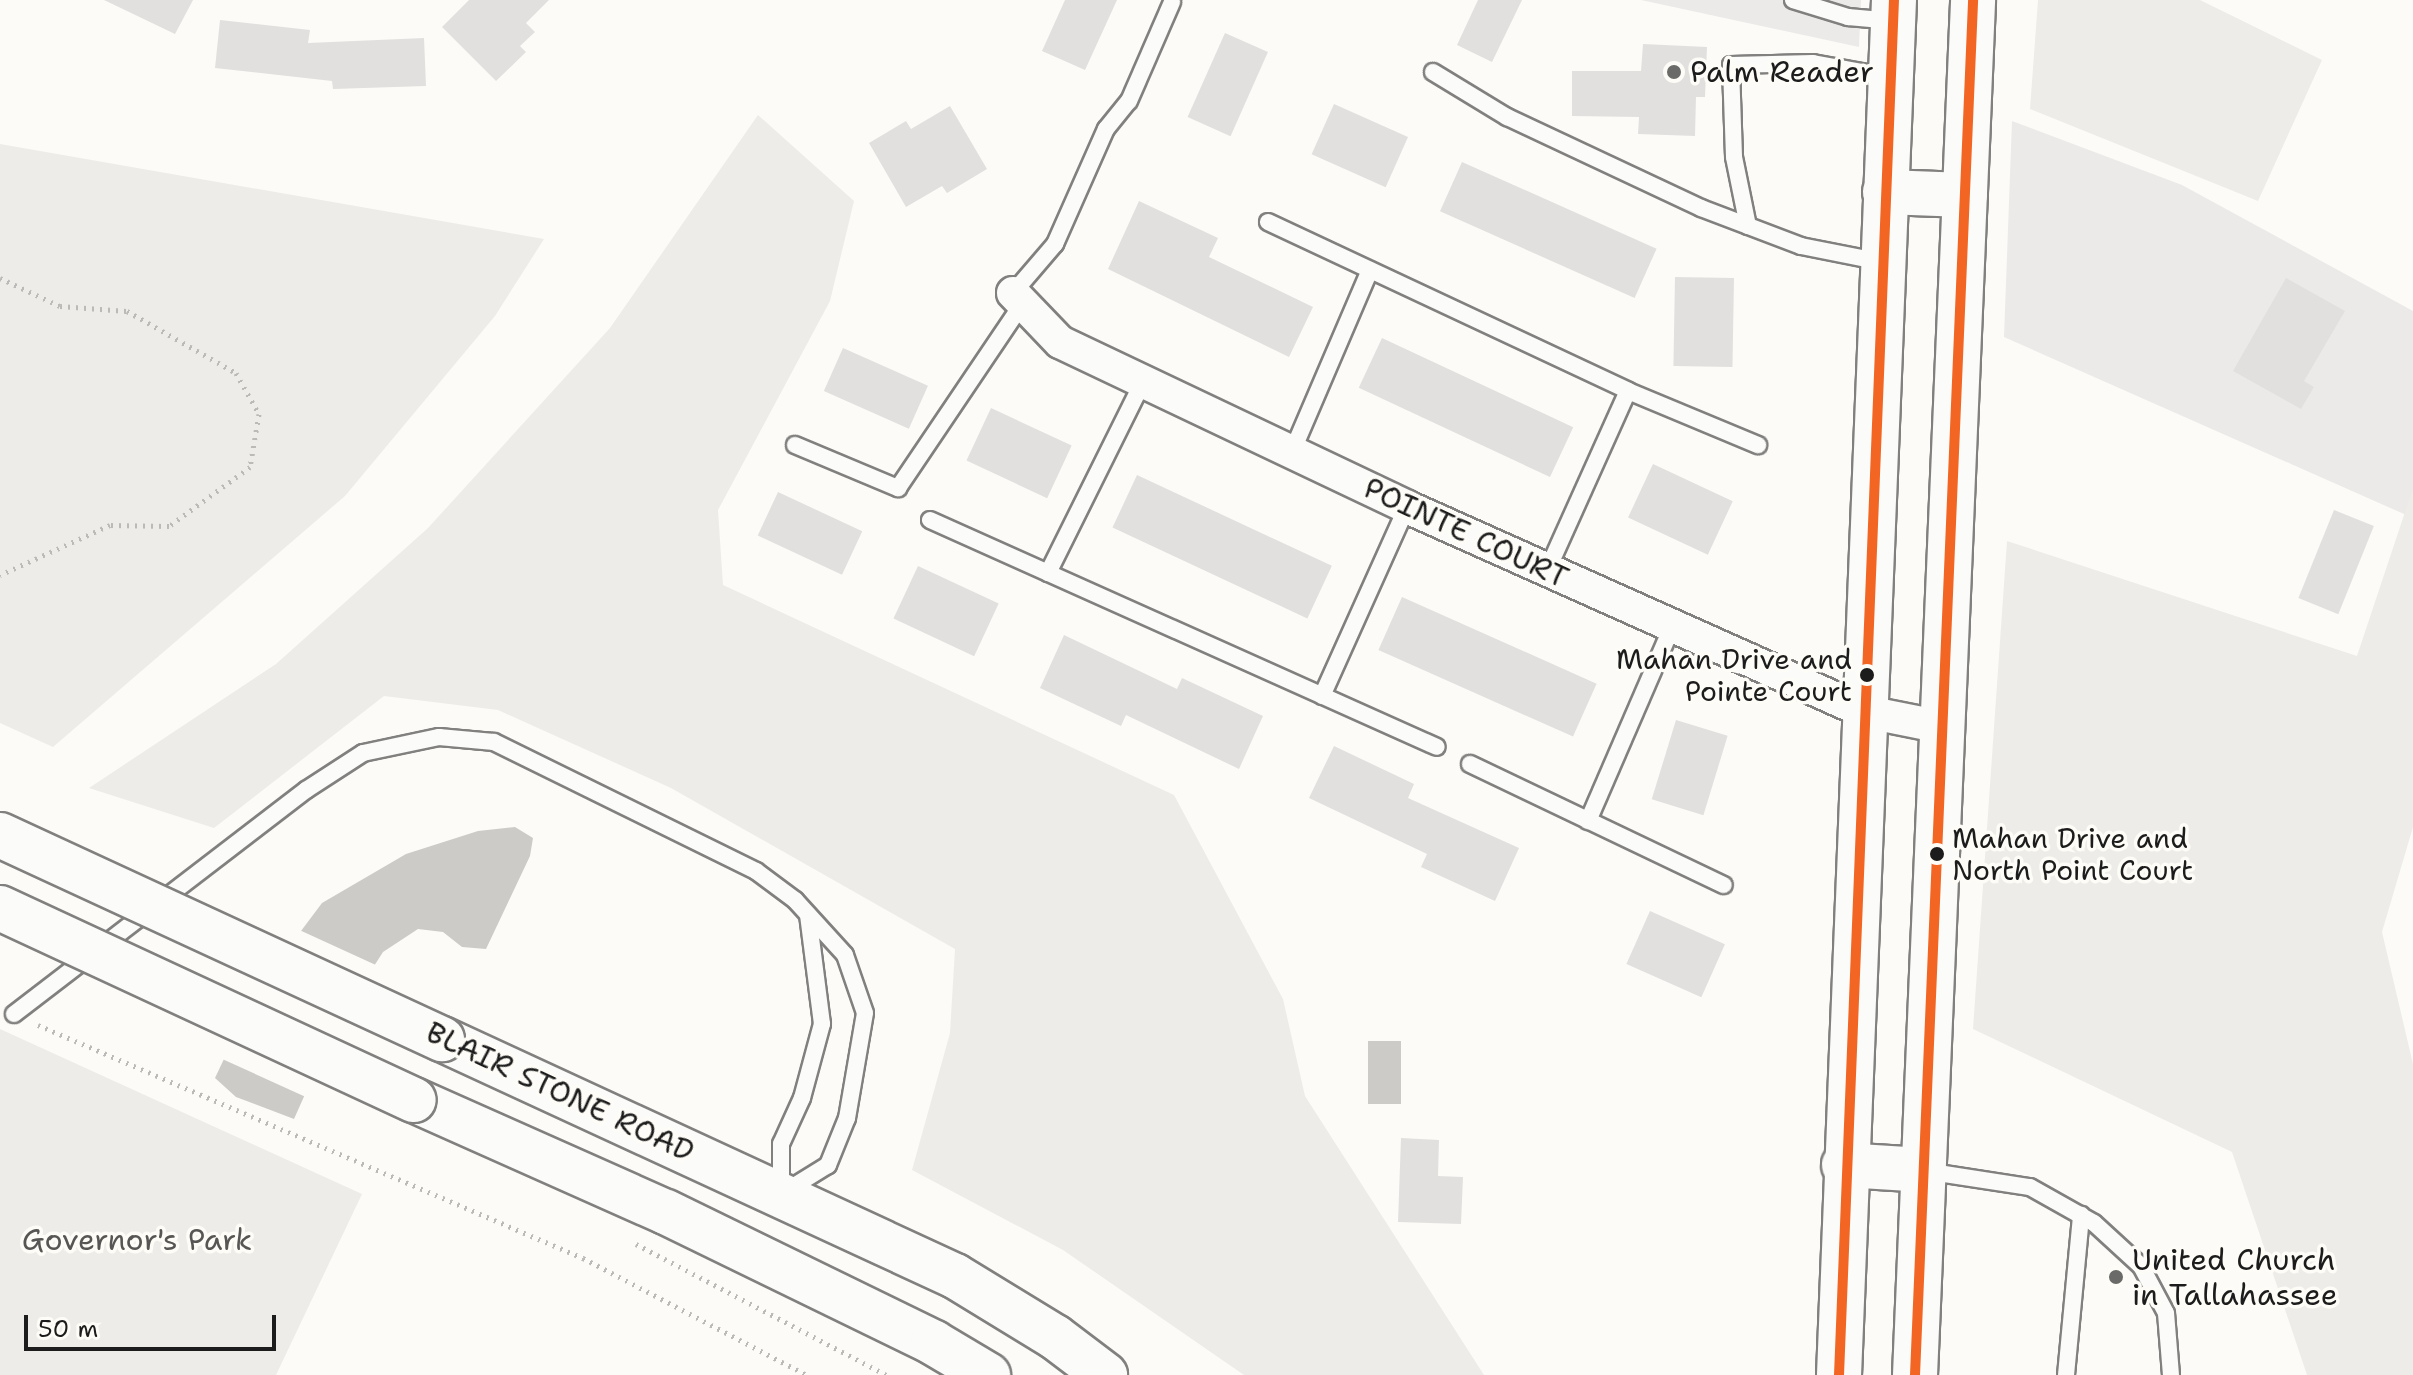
<!DOCTYPE html>
<style>
body{margin:0}
#map{position:relative;width:2413px;height:1375px;overflow:hidden;background:#fcfbf8;font-family:"Shantell Sans",sans-serif}
div>[style]{position:absolute}
.built>*{inset:0;background:#ebeae8}
.green>*{inset:0;background:#edece8}
.water>*{inset:0;background:#cccbc7;transform-origin:0 0}
.pier>*{inset:0;background:#fcfbf8}
.building>*{inset:0;background:#e1e0de;transform-origin:0 0}
.path>*{height:5px;margin-top:-2.5px;transform-origin:0;background:repeating-linear-gradient(90deg,#bbbab8 0 2px,transparent 0 8px)}
.roads{filter:drop-shadow(2px 0 #81807f) drop-shadow(-2px 0 #81807f) drop-shadow(0 2px #81807f) drop-shadow(0 -2px #81807f)}
.lane>*{height:16px;margin:-8px;padding:0 8px;transform-origin:8px;border-radius:8px;background:#fbfbf9}
.street>*{height:32px;margin:-16px;padding:0 16px;transform-origin:16px;border-radius:16px;background:#fbfbf9}
.secondary>*{height:44px;margin:-22px;padding:0 22px;transform-origin:22px;border-radius:22px;background:#fbfbf9}
.primary>*{height:44px;margin:-22px;padding:0 22px;transform-origin:22px;border-radius:22px;background:#fbfbf9}
.bridges{filter:drop-shadow(2px 0 #81807f) drop-shadow(-2px 0 #81807f) drop-shadow(0 2px #81807f) drop-shadow(0 -2px #81807f)}
.secondary-bridge>*{height:44px;margin:-22px;padding:0 22px;transform-origin:22px;border-radius:22px;background:#fbfbf9}
.bus-1>*{height:10px;margin:-5px;padding:0 5px;transform-origin:5px;border-radius:5px;background:#f26522}
.dots>*{width:22px;height:22px;translate:-50% -50%;box-sizing:border-box;border:4px solid #fdfcf7;border-radius:50%}
span{translate:-50% -50%;white-space:nowrap;text-align:center;line-height:1.15;-webkit-text-stroke:7px #fdfcf7;paint-order:stroke}
.bus-label{font-size:28px;color:#1c1c1c}
.right{translate:-100% -50%;text-align:right}
.left{translate:0 -50%;text-align:left}
.poi-label{font-size:30px;color:#1c1c1c}
.street-label{font-size:30px;color:#1c1c1c}
.park-label{font-size:30px;color:#575655}
.scale{position:absolute;left:24px;top:1315px;width:252px;height:36px;box-sizing:border-box;border:4px solid #1c1c1c;border-top:0;padding-left:10px;font-size:24px;line-height:28px;white-space:nowrap;color:#1c1c1c;-webkit-text-stroke:6px #fdfcf7;paint-order:stroke}
</style>
<div id="map">
<div class="built">
<i style="clip-path:polygon(1641px 0,1861px 0,1859px 47px)"></i>
<i style="clip-path:polygon(2012px 121px,2182px 185px,2413px 311px,2413px 518px,2004px 337px)"></i>
</div>
<div class="green">
<i style="clip-path:polygon(2038px 0,2200px 0,2322px 60px,2258px 201px,2030px 109px)"></i>
<i style="clip-path:polygon(758px 115px,854px 201px,830px 301px,718px 510px,723px 585px,1174px 795px,1283px 999px,1305px 1096px,1484px 1375px,1244px 1375px,1063px 1250px,912px 1170px,950px 1033px,955px 949px,671px 788px,498px 710px,384px 696px,214px 828px,89px 788px,276px 664px,428px 528px,610px 328px)"></i>
<i style="clip-path:polygon(0 144px,544px 239px,495px 316px,345px 496px,53px 747px,0 723px)"></i>
<i style="clip-path:polygon(2413px 488px,2413px 827px,2382px 932px,2413px 1064px,2413px 1375px,2307px 1375px,2232px 1152px,1973px 1029px,2007px 541px,2357px 656px)"></i>
<i style="clip-path:polygon(0 1029px,362px 1194px,276px 1375px,0 1375px)"></i>
</div>
<div class="water">
<i style="clip-path:polygon(515px 827px,533px 838px,530px 856px,486px 949px,462px 947px,443px 932px,418px 929px,383px 952px,335px 1027px,294px 1119px,236px 1097px,215px 1078px,256px 991px,322px 903px,406px 854px,478px 831px)"></i>
<i style="left:1368px;top:1041px;width:33px;height:63px"></i>
</div>
<div class="pier">
<i style="clip-path:polygon(295px 928px,378px 966px,339px 1028px,308px 1098px,220px 1058px,253px 989px)"></i>
</div>
<div class="building">
<i style="clip-path:polygon(104px 0,193px 0,175px 34px)"></i>
<i style="clip-path:polygon(469px 0,549px 0,526px 23px,535px 32px,520px 46px,526px 52px,496px 81px,442px 27px)"></i>
<i style="clip-path:polygon(1065px 0,1117px 0,1085px 70px,1042px 51px)"></i>
<i style="clip-path:polygon(1478px 0,1522px 0,1492px 62px,1457px 45px)"></i>
<i style="clip-path:polygon(220px 20px,310px 30px,308px 43px,424px 38px,426px 86px,333px 89px,332px 81px,215px 68px)"></i>
<i style="left:1225px;top:33px;width:47px;height:92px;rotate:24deg"></i>
<i style="clip-path:polygon(1643px 44px,1707px 47px,1705px 97px,1696px 97px,1695px 136px,1638px 134px,1639px 117px,1572px 116px,1572px 71px,1641px 71px)"></i>
<i style="left:1334px;top:104px;width:81px;height:55px;rotate:24deg"></i>
<i style="clip-path:polygon(950px 106px,987px 169px,947px 193px,942px 186px,906px 207px,869px 143px,906px 121px,911px 129px)"></i>
<i style="left:1462px;top:162px;width:213px;height:54px;rotate:24deg"></i>
<i style="clip-path:polygon(1139px 201px,1218px 238px,1209px 257px,1313px 307px,1289px 357px,1108px 269px)"></i>
<i style="left:1675px;top:277px;width:59px;height:89px;rotate:1deg"></i>
<i style="clip-path:polygon(2286px 278px,2345px 311px,2304px 381px,2314px 387px,2301px 409px,2233px 371px)"></i>
<i style="left:1382px;top:338px;width:211px;height:55px;rotate:25deg"></i>
<i style="left:843px;top:348px;width:93px;height:47px;rotate:24deg"></i>
<i style="left:991px;top:408px;width:89px;height:58px;rotate:25deg"></i>
<i style="left:1653px;top:464px;width:88px;height:59px;rotate:25deg"></i>
<i style="left:1137px;top:475px;width:215px;height:58px;rotate:25deg"></i>
<i style="left:778px;top:492px;width:93px;height:48px;rotate:25deg"></i>
<i style="left:2334px;top:510px;width:43px;height:95px;rotate:22deg"></i>
<i style="left:918px;top:566px;width:89px;height:58px;rotate:25deg"></i>
<i style="left:1402px;top:597px;width:213px;height:58px;rotate:24deg"></i>
<i style="clip-path:polygon(1064px 635px,1177px 689px,1182px 678px,1263px 716px,1239px 769px,1126px 715px,1121px 726px,1040px 688px)"></i>
<i style="left:1676px;top:720px;width:54px;height:83px;rotate:17deg"></i>
<i style="clip-path:polygon(1334px 746px,1414px 784px,1408px 798px,1519px 848px,1495px 901px,1421px 867px,1427px 854px,1309px 798px)"></i>
<i style="left:1650px;top:911px;width:82px;height:58px;rotate:24deg"></i>
<i style="clip-path:polygon(1401px 1138px,1439px 1140px,1438px 1176px,1463px 1177px,1461px 1224px,1398px 1222px)"></i>
</div>
<div class="path">
<i style="left:0;top:278px;width:66px;rotate:25deg"></i>
<i style="left:60px;top:306px;width:67px;rotate:4.3deg"></i>
<i style="left:127px;top:311px;width:125px;rotate:29.6deg"></i>
<i style="left:236px;top:373px;width:47px;rotate:60.7deg"></i>
<i style="left:259px;top:414px;width:54px;rotate:99.6deg"></i>
<i style="left:250px;top:467px;width:100px;rotate:143.9deg"></i>
<i style="left:169px;top:526px;width:59px;rotate:-179deg"></i>
<i style="left:110px;top:525px;width:121px;rotate:155.6deg"></i>
<i style="left:38px;top:1025px;width:593px;rotate:23.15deg"></i>
<i style="left:583px;top:1258px;width:253px;rotate:27.6deg"></i>
<i style="left:636px;top:1244px;width:283px;rotate:27.6deg"></i>
</div>
<div class="roads">
<div class="lane">
<i style="left:1793px;top:0;width:58px;rotate:17.2deg"></i>
<i style="left:1848px;top:17px;width:45px;rotate:5.1deg"></i>
<i style="left:1433px;top:72px;width:87px;rotate:31.3deg"></i>
<i style="left:1507px;top:117px;width:214px;rotate:25.1deg"></i>
<i style="left:1701px;top:208px;width:107px;rotate:20.8deg"></i>
<i style="left:1801px;top:246px;width:83px;rotate:11.2deg"></i>
<i style="left:1268px;top:222px;width:398px;rotate:25.1deg"></i>
<i style="left:1628px;top:391px;width:141px;rotate:22.6deg"></i>
<i style="left:1748px;top:226px;width:70px;rotate:-101.5deg"></i>
<i style="left:1734px;top:157px;width:92px;rotate:-91.9deg"></i>
<i style="left:1731px;top:65px;width:82px;rotate:-1.4deg"></i>
<i style="left:1813px;top:63px;width:77px;rotate:10.4deg"></i>
<i style="left:1013px;top:293px;width:65px;rotate:-49.4deg"></i>
<i style="left:1055px;top:244px;width:126px;rotate:-66.1deg"></i>
<i style="left:1106px;top:129px;width:36px;rotate:-51deg"></i>
<i style="left:1129px;top:101px;width:108px;rotate:-66.5deg"></i>
<i style="left:795px;top:445px;width:112px;rotate:22.7deg"></i>
<i style="left:898px;top:488px;width:223px;rotate:-56deg"></i>
<i style="left:1292px;top:452px;width:198px;rotate:-66.8deg"></i>
<i style="left:930px;top:520px;width:555px;rotate:24.12deg"></i>
<i style="left:1547px;top:571px;width:197px;rotate:-65.8deg"></i>
<i style="left:1048px;top:573px;width:213px;rotate:-63.6deg"></i>
<i style="left:1322px;top:696px;width:207px;rotate:-65.8deg"></i>
<i style="left:1470px;top:764px;width:281px;rotate:25.5deg"></i>
<i style="left:1588px;top:821px;width:211px;rotate:-66.6deg"></i>
<i style="left:14px;top:1014px;width:368px;rotate:-37.5deg"></i>
<i style="left:306px;top:790px;width:68px;rotate:-33deg"></i>
<i style="left:363px;top:753px;width:78px;rotate:-11.9deg"></i>
<i style="left:439px;top:737px;width:55px;rotate:5.2deg"></i>
<i style="left:494px;top:742px;width:292px;rotate:26.2deg"></i>
<i style="left:756px;top:871px;width:49px;rotate:36.6deg"></i>
<i style="left:795px;top:900px;width:74px;rotate:47.7deg"></i>
<i style="left:845px;top:955px;width:61px;rotate:71deg"></i>
<i style="left:865px;top:1013px;width:107px;rotate:99.7deg"></i>
<i style="left:847px;top:1118px;width:51px;rotate:112deg"></i>
<i style="left:828px;top:1165px;width:49px;rotate:148.2deg"></i>
<i style="left:1925px;top:1171px;width:106px;rotate:8.7deg"></i>
<i style="left:2030px;top:1187px;width:73px;rotate:29.4deg"></i>
<i style="left:2094px;top:1223px;width:64px;rotate:42.5deg"></i>
<i style="left:2141px;top:1266px;width:53px;rotate:62deg"></i>
<i style="left:2166px;top:1313px;width:62px;rotate:85.4deg"></i>
<i style="left:781px;top:1193px;width:49px;rotate:-90deg"></i>
<i style="left:781px;top:1144px;width:51px;rotate:-65.5deg"></i>
<i style="left:802px;top:1098px;width:77px;rotate:-74.9deg"></i>
<i style="left:822px;top:1024px;width:110px;rotate:-97.3deg"></i>
<i style="left:2066px;top:1375px;width:161px;rotate:-84.6deg"></i>
</div>
<div class="street">
<i style="left:1013px;top:293px;width:68px;rotate:46.2deg"></i>
<i style="left:1060px;top:342px;width:384px;rotate:25.4deg"></i>
<i style="left:1407px;top:507px;width:499px;rotate:24.1deg"></i>
<i style="left:1862px;top:711px;width:82px;rotate:11.3deg"></i>
</div>
<div class="secondary">
<i style="left:442px;top:1039px;width:565px;rotate:24.8deg"></i>
<i style="left:955px;top:1276px;width:117px;rotate:31.4deg"></i>
<i style="left:1055px;top:1337px;width:63px;rotate:37.2deg"></i>
<i style="left:414px;top:1100px;width:276px;rotate:24deg"></i>
<i style="left:666px;top:1212px;width:298px;rotate:26deg"></i>
<i style="left:934px;top:1343px;width:63px;rotate:30.7deg"></i>
</div>
<div class="primary">
<i style="left:1885px;top:192px;width:80px;rotate:2.1deg"></i>
<i style="left:1844px;top:1165px;width:80px;rotate:3.6deg"></i>
<i style="left:1839px;top:1375px;width:1376px;rotate:-87.71deg"></i>
<i style="left:1915px;top:1375px;width:1376px;rotate:-87.58deg"></i>
</div>
</div>
<div class="bridges">
<div class="secondary-bridge">
<i style="left:0;top:835px;width:487px;rotate:24.8deg"></i>
<i style="left:0;top:908px;width:456px;rotate:24.9deg"></i>
</div>
</div>
<div class="bus-1">
<i style="left:1839px;top:1375px;width:1376px;rotate:-87.71deg"></i>
<i style="left:1915px;top:1375px;width:1376px;rotate:-87.58deg"></i>
</div>
<div class="dots">
<i style="left:1674px;top:72px;background:#6a6a69"></i>
<i style="left:1867px;top:675px;background:#1c1c1c"></i>
<i style="left:1937px;top:854px;background:#1c1c1c"></i>
<i style="left:2116px;top:1277px;background:#6a6a69"></i>
</div>
<div class="bus-label">
<span class="right" style="left:1852px;top:675px">Mahan Drive and<br>Pointe Court</span>
<span class="left" style="left:1952px;top:854px">Mahan Drive and<br>North Point Court</span>
</div>
<div class="poi-label">
<span class="left" style="left:1690px;top:72px">Palm Reader</span>
<span class="left" style="left:2132px;top:1277px">United Church<br>in Tallahassee</span>
</div>
<div class="street-label">
<span style="left:1466px;top:533px;rotate:25deg">POINTE COURT</span>
<span style="left:560px;top:1092px;rotate:25deg">BLAIR STONE ROAD</span>
</div>
<div class="park-label">
<span style="left:137px;top:1240px">Governor's Park</span>
</div>
<div class="scale">50 m</div>
</div>
